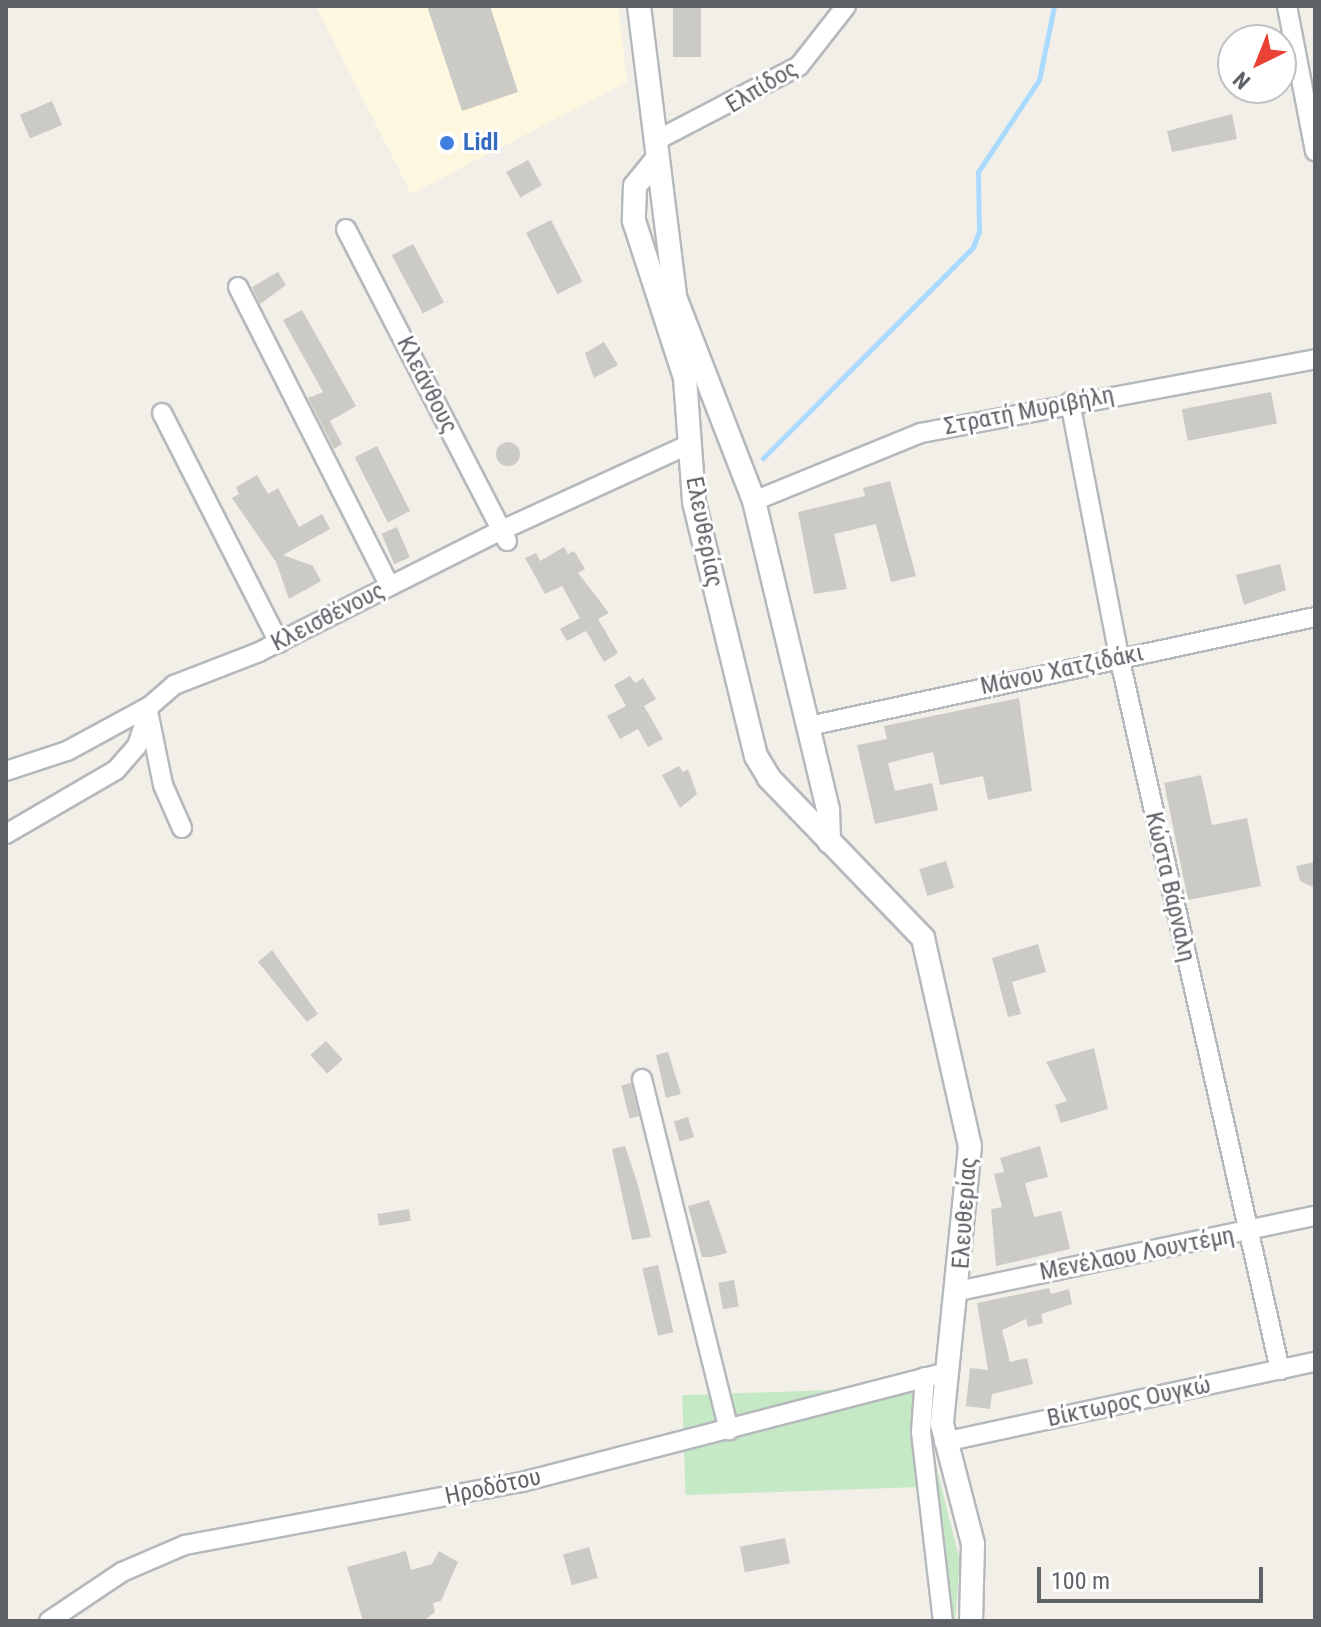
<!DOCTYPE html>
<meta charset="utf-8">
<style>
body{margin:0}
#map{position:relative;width:1321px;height:1627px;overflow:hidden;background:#f1efe8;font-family:"Roboto Condensed",sans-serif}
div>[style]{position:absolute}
.commercial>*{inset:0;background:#fef7e0}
.green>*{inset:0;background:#c5e8c5;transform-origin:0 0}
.stream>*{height:5px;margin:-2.5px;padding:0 2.5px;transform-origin:2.5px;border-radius:2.5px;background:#aadaff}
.building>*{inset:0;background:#cccac5;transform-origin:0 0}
.round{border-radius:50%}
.roads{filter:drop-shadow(2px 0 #b5b8bc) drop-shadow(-2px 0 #b5b8bc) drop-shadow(0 2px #b5b8bc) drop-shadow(0 -2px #b5b8bc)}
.minor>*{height:18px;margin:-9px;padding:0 9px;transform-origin:9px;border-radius:9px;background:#fff}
.tertiary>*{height:22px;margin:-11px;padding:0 11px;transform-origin:11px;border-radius:11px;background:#fff}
.dots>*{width:22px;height:22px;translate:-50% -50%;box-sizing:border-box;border:4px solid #fff;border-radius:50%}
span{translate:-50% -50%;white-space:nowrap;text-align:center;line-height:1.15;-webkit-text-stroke:6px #fff;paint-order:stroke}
.street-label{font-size:24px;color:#5f6368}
.shop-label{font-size:24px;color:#366cbe;font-weight:700}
.left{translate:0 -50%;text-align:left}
.frame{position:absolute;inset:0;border:8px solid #5f6368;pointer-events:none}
.north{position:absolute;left:1217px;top:24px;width:80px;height:80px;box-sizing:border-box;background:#fff;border:2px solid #bfc1c3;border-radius:50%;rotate:223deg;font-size:22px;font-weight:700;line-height:32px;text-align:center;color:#5f6368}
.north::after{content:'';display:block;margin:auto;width:28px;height:36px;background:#ea4335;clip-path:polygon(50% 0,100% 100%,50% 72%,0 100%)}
.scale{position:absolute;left:1037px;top:1567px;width:226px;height:36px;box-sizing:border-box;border:4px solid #5f6368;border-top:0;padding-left:10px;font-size:24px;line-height:28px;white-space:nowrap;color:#5f6368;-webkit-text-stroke:6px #fff;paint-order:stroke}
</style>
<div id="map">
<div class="commercial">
<i style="clip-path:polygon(316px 6px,618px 6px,627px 82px,411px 194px)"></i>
</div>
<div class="green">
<i style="left:916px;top:1387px;width:100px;height:234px;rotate:88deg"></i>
<i style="clip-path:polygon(929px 1387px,934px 1388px,932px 1450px,960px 1561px,955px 1621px,949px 1621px,940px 1504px,930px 1464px)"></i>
</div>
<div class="stream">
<i style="left:763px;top:458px;width:298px;rotate:-45.1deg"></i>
<i style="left:973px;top:247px;width:17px;rotate:-69deg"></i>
<i style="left:979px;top:231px;width:59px;rotate:-91deg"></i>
<i style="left:978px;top:172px;width:110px;rotate:-56.5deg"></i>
<i style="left:1039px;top:80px;width:76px;rotate:-78.5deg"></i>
</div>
<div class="building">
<i style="clip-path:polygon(427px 6px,490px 6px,518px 92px,462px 111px)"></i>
<i style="left:673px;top:6px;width:28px;height:51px"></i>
<i style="left:52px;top:101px;width:26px;height:35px;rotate:67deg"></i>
<i style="clip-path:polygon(1232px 114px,1237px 139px,1172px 152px,1167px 131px)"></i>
<i style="left:528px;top:160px;width:29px;height:25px;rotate:61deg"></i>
<i style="left:551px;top:220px;width:69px;height:28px;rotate:63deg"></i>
<i style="left:413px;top:244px;width:66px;height:24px;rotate:62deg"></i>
<i style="clip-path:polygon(278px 272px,286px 285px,260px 304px,252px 287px)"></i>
<i style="clip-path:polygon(302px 310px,356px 406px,330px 421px,342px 444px,334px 449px,308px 398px,323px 392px,283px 320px)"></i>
<i style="clip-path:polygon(604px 342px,618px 365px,594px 378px,585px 353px)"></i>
<i style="left:1271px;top:392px;width:32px;height:91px;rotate:79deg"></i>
<i class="round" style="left:496px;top:442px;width:24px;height:24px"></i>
<i style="left:377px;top:446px;width:73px;height:25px;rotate:63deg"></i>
<i style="clip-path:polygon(257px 475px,268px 494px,278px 488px,299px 527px,322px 514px,330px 529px,283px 555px,313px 566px,321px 581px,289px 599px,276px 562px,232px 498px,239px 494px,236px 487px)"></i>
<i style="clip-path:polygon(890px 481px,916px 576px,891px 582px,876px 524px,834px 534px,847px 589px,814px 594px,798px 512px,865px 496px,863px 488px)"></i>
<i style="left:397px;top:527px;width:33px;height:17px;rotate:67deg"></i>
<i style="clip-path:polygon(564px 547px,568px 554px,574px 551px,585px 569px,578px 573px,609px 613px,598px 619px,618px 653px,604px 662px,586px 631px,567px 641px,560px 629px,580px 618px,562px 586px,545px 594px,525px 558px,536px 553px,540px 561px)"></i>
<i style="clip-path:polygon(1280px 564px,1286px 590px,1244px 605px,1236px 575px)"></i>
<i style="clip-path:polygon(630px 676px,635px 683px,643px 678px,656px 699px,644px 706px,663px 739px,648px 747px,638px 729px,620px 739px,607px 716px,626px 706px,614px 685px)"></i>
<i style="clip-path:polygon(1019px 698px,1032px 791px,988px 800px,983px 776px,940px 785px,933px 752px,888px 763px,895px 791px,932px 783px,938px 810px,875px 824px,857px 745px,887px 739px,884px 726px)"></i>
<i style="clip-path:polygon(679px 766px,683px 772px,688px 769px,697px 794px,680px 808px,662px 775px)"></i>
<i style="clip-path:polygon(1201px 775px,1212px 825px,1247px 818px,1261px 886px,1188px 900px,1164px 783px)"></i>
<i style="left:946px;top:861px;width:28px;height:28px;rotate:73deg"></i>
<i style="clip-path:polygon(1315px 862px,1315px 888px,1300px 881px,1296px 866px)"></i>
<i style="clip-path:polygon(1038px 944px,1046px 972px,1012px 982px,1021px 1014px,1008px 1017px,992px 958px)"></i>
<i style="clip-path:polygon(272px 950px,318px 1014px,307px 1022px,258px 962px)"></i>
<i style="left:326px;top:1041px;width:25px;height:21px;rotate:48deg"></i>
<i style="clip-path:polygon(1094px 1048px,1108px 1109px,1061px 1123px,1055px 1105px,1067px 1101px,1046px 1062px)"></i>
<i style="clip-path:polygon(668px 1052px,681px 1094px,666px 1098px,656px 1055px)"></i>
<i style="left:631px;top:1083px;width:34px;height:10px;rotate:76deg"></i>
<i style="left:688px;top:1117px;width:21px;height:15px;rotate:73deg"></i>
<i style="clip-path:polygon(625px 1146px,637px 1182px,651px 1237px,632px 1240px,612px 1149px)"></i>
<i style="clip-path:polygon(1040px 1146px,1048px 1177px,1025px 1183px,1034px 1217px,1061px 1211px,1070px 1249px,996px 1266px,991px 1209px,1002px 1207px,994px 1174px,1004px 1172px,1000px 1158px)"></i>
<i style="clip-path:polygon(709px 1200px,727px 1253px,711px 1257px,702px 1257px,688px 1206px)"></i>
<i style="left:409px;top:1209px;width:12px;height:32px;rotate:81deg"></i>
<i style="left:658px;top:1265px;width:69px;height:16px;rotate:77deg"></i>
<i style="left:734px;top:1280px;width:27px;height:16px;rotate:80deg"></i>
<i style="clip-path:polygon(1049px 1288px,1051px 1294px,1069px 1289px,1072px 1304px,1041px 1314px,1043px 1323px,1028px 1327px,1026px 1319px,1002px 1330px,1010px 1362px,1027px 1358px,1033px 1384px,992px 1394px,990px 1409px,966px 1406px,970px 1368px,988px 1370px,977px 1303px)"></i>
<i style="left:785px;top:1538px;width:26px;height:46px;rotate:79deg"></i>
<i style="left:589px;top:1547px;width:32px;height:27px;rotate:74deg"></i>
<i style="clip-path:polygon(406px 1551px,411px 1570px,432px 1564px,439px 1551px,458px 1562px,441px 1601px,433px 1603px,435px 1612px,423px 1621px,363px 1621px,347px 1567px)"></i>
</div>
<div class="roads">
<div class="minor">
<i style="left:1287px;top:6px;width:148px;rotate:79.1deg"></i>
<i style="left:655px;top:141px;width:162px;rotate:-27.5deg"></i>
<i style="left:799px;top:66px;width:76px;rotate:-51.9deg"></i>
<i style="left:346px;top:229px;width:351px;rotate:62.7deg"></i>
<i style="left:238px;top:287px;width:335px;rotate:63.1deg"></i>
<i style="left:1070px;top:402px;width:259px;rotate:79.1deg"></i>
<i style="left:1119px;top:656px;width:732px;rotate:77.29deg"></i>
<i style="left:162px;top:413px;width:258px;rotate:63deg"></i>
<i style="left:754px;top:501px;width:180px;rotate:-22.2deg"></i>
<i style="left:921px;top:433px;width:401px;rotate:-10.6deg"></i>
<i style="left:149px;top:716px;width:70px;rotate:78.5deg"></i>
<i style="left:163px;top:785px;width:47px;rotate:66.2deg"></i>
<i style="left:809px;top:726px;width:518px;rotate:-12.16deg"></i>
<i style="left:6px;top:771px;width:64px;rotate:-18.2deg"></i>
<i style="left:67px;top:751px;width:94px;rotate:-28.5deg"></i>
<i style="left:6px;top:834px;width:127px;rotate:-30.2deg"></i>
<i style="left:116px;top:770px;width:32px;rotate:-49deg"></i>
<i style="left:137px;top:746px;width:42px;rotate:-72deg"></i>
<i style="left:150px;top:706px;width:32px;rotate:-41deg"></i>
<i style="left:174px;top:685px;width:91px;rotate:-21.2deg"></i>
<i style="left:259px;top:652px;width:272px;rotate:-26.7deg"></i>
<i style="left:502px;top:530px;width:207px;rotate:-24.6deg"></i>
<i style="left:642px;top:1079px;width:362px;rotate:76.1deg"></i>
<i style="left:958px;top:1291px;width:365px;rotate:-11.9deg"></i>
<i style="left:925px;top:1377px;width:55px;rotate:94.2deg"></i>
<i style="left:921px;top:1432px;width:190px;rotate:83.4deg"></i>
<i style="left:944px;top:1442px;width:380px;rotate:-12.2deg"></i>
<i style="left:49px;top:1621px;width:88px;rotate:-33.9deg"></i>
<i style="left:122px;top:1572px;width:69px;rotate:-23.2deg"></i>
<i style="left:185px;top:1545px;width:343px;rotate:-10.6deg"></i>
<i style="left:522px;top:1482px;width:440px;rotate:-14.5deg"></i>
</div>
<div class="tertiary">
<i style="left:639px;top:6px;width:293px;rotate:82.9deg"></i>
<i style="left:675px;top:297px;width:219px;rotate:68.8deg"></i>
<i style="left:754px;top:501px;width:318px;rotate:76.5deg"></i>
<i style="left:828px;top:810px;width:32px;rotate:88deg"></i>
<i style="left:657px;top:159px;width:35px;rotate:129deg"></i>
<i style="left:635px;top:186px;width:35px;rotate:92deg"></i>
<i style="left:634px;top:221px;width:165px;rotate:72deg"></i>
<i style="left:685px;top:378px;width:124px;rotate:85.8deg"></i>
<i style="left:694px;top:502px;width:261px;rotate:76.3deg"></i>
<i style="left:756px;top:756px;width:26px;rotate:59deg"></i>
<i style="left:769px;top:778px;width:222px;rotate:46.1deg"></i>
<i style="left:923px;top:938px;width:213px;rotate:77.3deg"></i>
<i style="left:970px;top:1146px;width:279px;rotate:95.8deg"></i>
<i style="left:942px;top:1424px;width:124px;rotate:75.5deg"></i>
<i style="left:973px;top:1544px;width:77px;rotate:91.5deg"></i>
</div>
</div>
<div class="dots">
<i style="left:447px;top:143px;background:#3f7fe0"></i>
</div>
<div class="street-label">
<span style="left:762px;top:87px;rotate:-31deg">Ελπίδος</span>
<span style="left:427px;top:385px;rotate:63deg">Κλεάνθους</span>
<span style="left:1029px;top:411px;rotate:-11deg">Στρατή Μυριβήλη</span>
<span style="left:704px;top:532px;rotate:79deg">Ελευθερίας</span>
<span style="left:328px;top:617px;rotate:-27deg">Κλεισθένους</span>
<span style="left:1062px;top:670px;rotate:-12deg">Μάνου Χατζιδάκι</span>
<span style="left:1170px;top:887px;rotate:77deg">Κώστα Βάρναλη</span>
<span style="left:965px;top:1213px;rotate:-86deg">Ελευθερίας</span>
<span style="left:1137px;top:1254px;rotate:-11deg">Μενέλαου Λουντέμη</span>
<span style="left:1129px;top:1402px;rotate:-12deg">Βίκτωρος Ουγκώ</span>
<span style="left:493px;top:1487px;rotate:-12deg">Ηροδότου</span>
</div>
<div class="shop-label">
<span class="left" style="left:463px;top:143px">Lidl</span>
</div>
<div class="frame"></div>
<div class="north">N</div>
<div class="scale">100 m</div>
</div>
